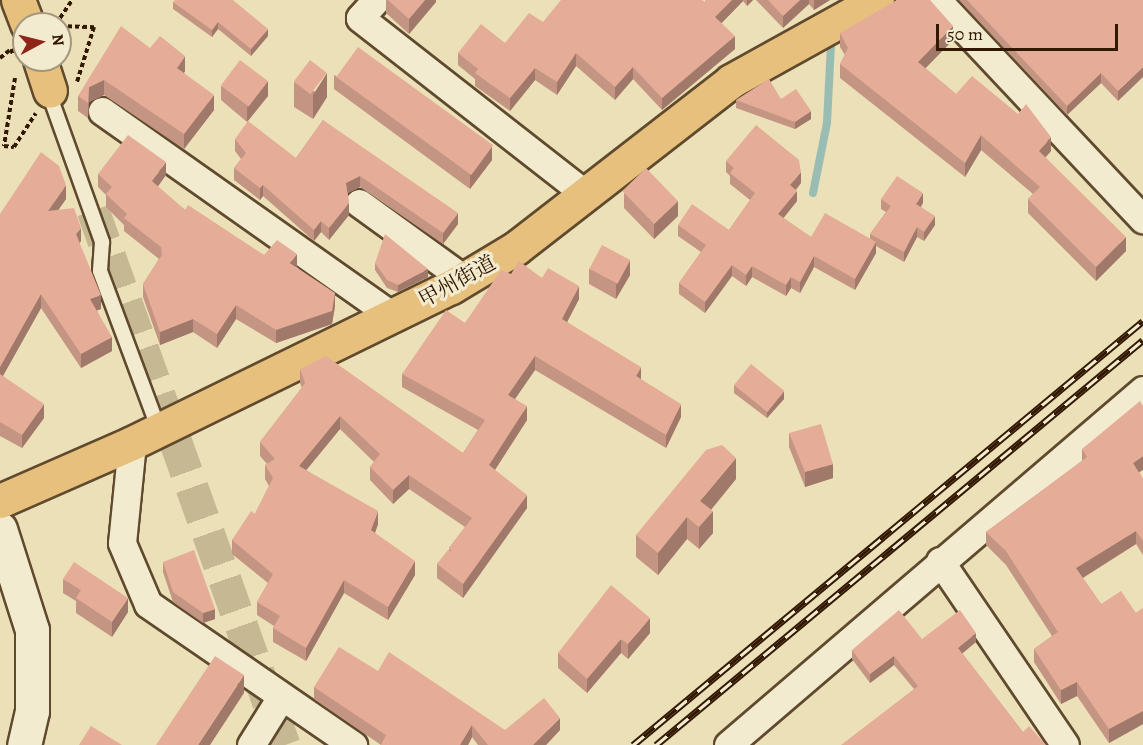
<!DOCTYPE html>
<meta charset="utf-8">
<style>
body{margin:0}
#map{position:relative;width:1143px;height:745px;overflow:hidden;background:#ebe0b7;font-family:Alegreya,"Noto Serif JP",serif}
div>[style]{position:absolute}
.stream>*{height:8px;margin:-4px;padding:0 4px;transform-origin:4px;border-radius:4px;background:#99bcb3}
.trunk-tunnel>*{height:33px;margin-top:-16.5px;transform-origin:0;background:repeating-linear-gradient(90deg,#c6b893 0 33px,transparent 0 49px)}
.path>*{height:4px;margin-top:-2px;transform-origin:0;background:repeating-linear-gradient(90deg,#321801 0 4.5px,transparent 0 7.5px)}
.roads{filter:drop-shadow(2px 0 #604a2e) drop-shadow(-2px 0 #604a2e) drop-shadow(0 2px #604a2e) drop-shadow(0 -2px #604a2e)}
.service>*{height:14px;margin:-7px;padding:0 7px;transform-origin:7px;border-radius:7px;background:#f2ebd0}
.minor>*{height:27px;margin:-13.5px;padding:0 13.5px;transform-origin:13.5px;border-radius:13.5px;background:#f2ebd0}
.secondary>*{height:33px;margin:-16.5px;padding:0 16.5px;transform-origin:16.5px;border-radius:16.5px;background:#f2ebd0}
.trunk>*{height:33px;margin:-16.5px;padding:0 16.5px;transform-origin:16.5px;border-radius:16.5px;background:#e6c07c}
.rail>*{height:7px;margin-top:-3.5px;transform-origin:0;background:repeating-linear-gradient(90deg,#f2ebd0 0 14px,#321801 0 28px);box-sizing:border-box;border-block:2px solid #321801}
.wall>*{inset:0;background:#c59583}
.shaded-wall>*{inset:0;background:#a0796a}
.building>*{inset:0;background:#e5ad98;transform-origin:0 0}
span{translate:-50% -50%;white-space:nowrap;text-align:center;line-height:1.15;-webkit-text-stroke:6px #f2ebd0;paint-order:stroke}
.street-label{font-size:21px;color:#321801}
.north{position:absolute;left:12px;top:12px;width:60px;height:60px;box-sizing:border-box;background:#f2ebd0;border:2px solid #a5977d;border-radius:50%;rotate:83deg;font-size:16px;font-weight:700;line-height:24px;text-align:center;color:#321801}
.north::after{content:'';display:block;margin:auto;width:21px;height:27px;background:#8f2418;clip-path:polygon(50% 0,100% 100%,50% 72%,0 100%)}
.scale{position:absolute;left:936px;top:24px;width:182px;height:27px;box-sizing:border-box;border:3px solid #321801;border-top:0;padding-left:8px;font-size:18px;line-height:21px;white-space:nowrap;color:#321801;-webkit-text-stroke:4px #f2ebd0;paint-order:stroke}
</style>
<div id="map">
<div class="stream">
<i style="left:813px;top:193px;width:71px;rotate:-78.7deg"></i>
<i style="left:827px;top:123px;width:78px;rotate:-87.1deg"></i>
</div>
<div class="trunk-tunnel">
<i style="left:93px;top:210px;width:568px;rotate:70.35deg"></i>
</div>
<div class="path">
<i style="left:56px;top:24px;width:29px;rotate:-56deg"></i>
<i style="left:60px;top:26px;width:34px;rotate:2deg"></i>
<i style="left:94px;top:27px;width:58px;rotate:107.2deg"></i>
<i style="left:0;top:58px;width:14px;rotate:-39deg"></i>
<i style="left:11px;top:49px;width:5px;rotate:68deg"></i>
<i style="left:15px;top:78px;width:69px;rotate:99.2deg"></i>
<i style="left:4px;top:146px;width:10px;rotate:6deg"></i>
<i style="left:14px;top:147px;width:40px;rotate:-57.1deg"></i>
</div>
<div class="roads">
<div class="service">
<i style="left:52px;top:102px;width:149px;rotate:70.3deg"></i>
<i style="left:102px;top:242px;width:29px;rotate:94deg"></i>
<i style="left:100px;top:271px;width:170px;rotate:69.6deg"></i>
</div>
<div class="minor">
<i style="left:376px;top:0;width:24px;rotate:132deg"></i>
<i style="left:360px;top:18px;width:283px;rotate:38deg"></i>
<i style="left:937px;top:0;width:301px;rotate:46.8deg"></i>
<i style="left:102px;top:111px;width:356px;rotate:35.2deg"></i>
<i style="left:359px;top:203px;width:130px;rotate:35.9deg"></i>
<i style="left:132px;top:443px;width:100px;rotate:95.7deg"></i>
<i style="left:122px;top:543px;width:66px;rotate:66.9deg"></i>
<i style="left:148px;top:604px;width:249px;rotate:34.5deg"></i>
<i style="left:940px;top:561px;width:222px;rotate:55.8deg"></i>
<i style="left:251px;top:745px;width:57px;rotate:-58deg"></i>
<i style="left:728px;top:745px;width:546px;rotate:-40.54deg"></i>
</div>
<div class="secondary">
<i style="left:0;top:529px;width:106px;rotate:72.4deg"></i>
<i style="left:32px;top:630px;width:81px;rotate:90deg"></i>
<i style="left:32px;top:711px;width:35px;rotate:103deg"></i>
</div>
<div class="trunk">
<i style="left:18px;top:0;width:26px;rotate:69deg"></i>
<i style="left:40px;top:60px;width:32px;rotate:72deg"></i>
<i style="left:0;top:501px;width:144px;rotate:-23.7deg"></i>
<i style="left:132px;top:443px;width:355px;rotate:-26.1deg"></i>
<i style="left:451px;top:287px;width:76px;rotate:-31deg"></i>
<i style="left:516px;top:248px;width:272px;rotate:-37.8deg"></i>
<i style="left:731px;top:81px;width:167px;rotate:-29deg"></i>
</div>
</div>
<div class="rail">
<i style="left:633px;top:745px;width:663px;rotate:-39.74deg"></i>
<i style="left:656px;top:745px;width:633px;rotate:-39.75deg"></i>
</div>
<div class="wall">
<i style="clip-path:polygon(386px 0,436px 0,436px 2px,409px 34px,386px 13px)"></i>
<i style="clip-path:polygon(706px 0,753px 0,747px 6px,743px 1px,721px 23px,735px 49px,662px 110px,633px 79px,615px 100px,576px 66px,557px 95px,535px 80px,510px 111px,475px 86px,475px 79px,458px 65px,458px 53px,505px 43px,543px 22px,705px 2px)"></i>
<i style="clip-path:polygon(756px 0,830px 0,814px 10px,809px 4px,783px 28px)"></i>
<i style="clip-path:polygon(959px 0,1143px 0,1118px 101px,1101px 83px,1067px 115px)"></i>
<i style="clip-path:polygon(173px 2px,268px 36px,251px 56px,218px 29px,212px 37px,173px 9px)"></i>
<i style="clip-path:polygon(840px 33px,953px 40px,925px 68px,956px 94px,1051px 151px,1045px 157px,1126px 251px,1096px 281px,1028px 213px,1028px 199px,1033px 194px,981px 150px,965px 177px,840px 78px,840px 64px,845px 55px,840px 47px)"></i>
<i style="clip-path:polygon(150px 48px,185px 71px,184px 73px,214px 110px,184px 149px,104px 95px,89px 102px,88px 118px,78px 111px,78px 96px)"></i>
<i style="clip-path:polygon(334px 75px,492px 160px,470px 189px,334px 89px)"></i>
<i style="clip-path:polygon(294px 82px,327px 97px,313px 119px,294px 107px)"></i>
<i style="clip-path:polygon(221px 86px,268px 96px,247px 122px,221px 100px)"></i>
<i style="clip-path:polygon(781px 99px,811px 119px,795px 129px,736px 108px,736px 100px)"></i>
<i style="clip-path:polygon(323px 120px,458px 224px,443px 244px,360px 187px,348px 193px,349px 215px,329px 240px,321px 232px,314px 241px,263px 196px,260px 200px,234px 180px,234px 168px,241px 159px,235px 151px,235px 139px,296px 158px)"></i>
<i style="clip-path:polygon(726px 161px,801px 183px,796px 190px,797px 201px,783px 218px,811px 237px,870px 239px,870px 234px,886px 212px,881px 209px,881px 199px,923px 203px,921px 207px,935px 225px,924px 241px,917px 237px,904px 262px,876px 246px,876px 253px,855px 290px,814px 267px,800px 293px,791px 288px,786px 296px,752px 277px,746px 286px,732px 276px,705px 313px,679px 294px,679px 283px,701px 252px,678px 236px,678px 225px,729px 230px,750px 200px,730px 184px,730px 176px,726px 172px)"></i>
<i style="clip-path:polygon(98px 174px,166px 175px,157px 186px,185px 210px,264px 255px,297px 267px,335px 306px,332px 324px,276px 343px,236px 319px,217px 348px,193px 332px,160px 345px,143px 297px,143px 284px,159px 259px,124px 231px,124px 225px,106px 207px,106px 195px,98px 187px)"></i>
<i style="clip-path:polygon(624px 193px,678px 216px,654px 239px,624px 208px)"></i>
<i style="clip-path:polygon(66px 199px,58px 210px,81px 241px,79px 243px,101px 309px,97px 310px,112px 351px,81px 368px,41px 308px,3px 376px,44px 418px,22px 448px,0 436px,0 214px)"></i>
<i style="clip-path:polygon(375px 263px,428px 277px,398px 292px,387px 288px,375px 270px)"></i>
<i style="clip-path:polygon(589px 269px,630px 275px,616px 299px,589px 284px)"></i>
<i style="clip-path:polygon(511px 274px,542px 278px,579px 299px,567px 322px,641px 380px,681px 417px,666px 448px,535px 370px,515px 399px,527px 420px,495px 470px,527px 508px,463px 598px,437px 578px,437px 564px,449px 550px,449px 548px,465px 527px,409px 489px,393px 504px,370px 480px,370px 467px,374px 462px,340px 429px,306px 470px,378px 524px,375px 533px,415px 575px,388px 620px,344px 593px,306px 661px,273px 642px,273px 628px,274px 626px,257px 615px,257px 602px,268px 583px,232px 554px,232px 540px,255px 514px,269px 486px,265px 479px,265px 465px,267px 464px,260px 456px,260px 442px,302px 388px,300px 383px,300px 369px,463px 453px,478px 430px,402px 387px,402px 374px,465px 323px)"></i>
<i style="clip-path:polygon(734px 385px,784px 399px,767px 418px,734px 393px)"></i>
<i style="clip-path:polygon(789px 433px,833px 478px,805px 487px,789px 447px)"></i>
<i style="clip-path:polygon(1082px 449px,1139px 472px,1143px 479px,1143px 555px,1136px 544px,1083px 578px,1101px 604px,1136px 613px,1143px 608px,1143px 724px,1109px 743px,1077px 696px,1061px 704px,1034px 662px,1034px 649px,1052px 636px,1006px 565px,986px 545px,986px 532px,1082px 461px)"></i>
<i style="clip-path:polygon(736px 479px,711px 510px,713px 533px,699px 549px,687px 539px,658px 575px,636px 557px,636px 535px)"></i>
<i style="clip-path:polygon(163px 562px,215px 619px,203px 623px,173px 602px,163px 572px)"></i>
<i style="clip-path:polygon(63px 579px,128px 612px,112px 637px,76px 613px,76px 601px,63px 593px)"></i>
<i style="clip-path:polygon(650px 633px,628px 659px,621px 653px,587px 693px,558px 668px,558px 653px)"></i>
<i style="clip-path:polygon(922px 639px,976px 642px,962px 653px,1023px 732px,914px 689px,894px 665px,870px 683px,852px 659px,852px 650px)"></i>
<i style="clip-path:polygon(378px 671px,505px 730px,560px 730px,546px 745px,478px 745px,472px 737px,468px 745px,381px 745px,314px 699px,314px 687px)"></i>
</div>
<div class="shaded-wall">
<i style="clip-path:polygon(425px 0,436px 0,436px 2px,409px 34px,409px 19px)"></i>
<i style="clip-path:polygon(732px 0,743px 0,743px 1px,715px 30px,715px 17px)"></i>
<i style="clip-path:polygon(747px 0,753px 0,747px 6px)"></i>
<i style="clip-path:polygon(800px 0,809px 0,809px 4px,783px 28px,783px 16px)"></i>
<i style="clip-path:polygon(814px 0,830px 0,814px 10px)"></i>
<i style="clip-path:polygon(218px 22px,218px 29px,212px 37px,212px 30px)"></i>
<i style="clip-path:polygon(953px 26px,953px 40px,918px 76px,918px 62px)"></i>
<i style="clip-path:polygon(268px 29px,268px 36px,251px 56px,251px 49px)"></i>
<i style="clip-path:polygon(735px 36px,735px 49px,662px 110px,662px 98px)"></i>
<i style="clip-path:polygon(576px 53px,576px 66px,557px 95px,557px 82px)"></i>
<i style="clip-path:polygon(185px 56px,185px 71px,177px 83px,177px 68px)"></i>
<i style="clip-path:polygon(633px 67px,633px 79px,615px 100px,615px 87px)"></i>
<i style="clip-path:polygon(1143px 67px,1143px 77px,1118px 101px,1118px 91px)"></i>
<i style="clip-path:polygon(535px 68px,535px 80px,510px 111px,510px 98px)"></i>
<i style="clip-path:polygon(327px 73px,327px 97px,313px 119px,313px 95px)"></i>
<i style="clip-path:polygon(1101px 73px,1101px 83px,1067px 115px,1067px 106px)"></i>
<i style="clip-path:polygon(104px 80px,104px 95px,89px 102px,88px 118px,89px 87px)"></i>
<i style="clip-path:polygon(268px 81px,268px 96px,247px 122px,247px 108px)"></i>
<i style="clip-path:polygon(214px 95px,214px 110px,184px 149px,184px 134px)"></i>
<i style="clip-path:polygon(811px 111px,811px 119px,795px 129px,795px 122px)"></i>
<i style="clip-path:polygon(981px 135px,981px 150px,965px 177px,965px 163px)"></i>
<i style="clip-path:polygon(1051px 137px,1051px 151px,1039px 165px,1039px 151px)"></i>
<i style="clip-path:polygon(492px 146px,492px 160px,470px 189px,470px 175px)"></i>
<i style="clip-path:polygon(166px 162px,166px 175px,152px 195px,152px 181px)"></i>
<i style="clip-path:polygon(801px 172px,801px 183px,790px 196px,790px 185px)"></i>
<i style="clip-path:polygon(360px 176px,360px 187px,346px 194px,346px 183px)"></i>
<i style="clip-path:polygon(66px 185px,66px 199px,48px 225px,48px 211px)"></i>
<i style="clip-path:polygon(263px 185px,263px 196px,260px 200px,260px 188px)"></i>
<i style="clip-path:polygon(797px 191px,797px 201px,778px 225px,778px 214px)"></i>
<i style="clip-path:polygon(923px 193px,923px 203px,916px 213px,916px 204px)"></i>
<i style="clip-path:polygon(678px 201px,678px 216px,654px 239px,654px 224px)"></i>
<i style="clip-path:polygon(349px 203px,349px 215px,329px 240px,329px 228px)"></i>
<i style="clip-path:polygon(458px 213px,458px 224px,443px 244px,443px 233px)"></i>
<i style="clip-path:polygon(935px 216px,935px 225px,924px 241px,924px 232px)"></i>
<i style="clip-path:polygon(321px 221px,321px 232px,314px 241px,314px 230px)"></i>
<i style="clip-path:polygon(917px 227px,917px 237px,904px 262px,904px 252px)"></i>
<i style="clip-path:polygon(81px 228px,81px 241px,76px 248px,76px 234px)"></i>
<i style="clip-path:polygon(1126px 237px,1126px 251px,1096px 281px,1096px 267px)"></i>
<i style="clip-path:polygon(876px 242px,876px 253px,855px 290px,855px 279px)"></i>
<i style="clip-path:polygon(297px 254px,297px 267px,290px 263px)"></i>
<i style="clip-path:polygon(814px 256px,814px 267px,800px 293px,800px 282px)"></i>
<i style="clip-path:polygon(630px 260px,630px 275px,616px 299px,616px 285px)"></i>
<i style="clip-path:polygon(732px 265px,732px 276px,705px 313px,705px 302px)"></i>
<i style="clip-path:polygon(752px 266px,752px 277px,746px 286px,746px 275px)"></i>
<i style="clip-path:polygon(428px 269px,428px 277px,398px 292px,398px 285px)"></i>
<i style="clip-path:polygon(791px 277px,791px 288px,786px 296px,786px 285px)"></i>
<i style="clip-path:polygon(579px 286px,579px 299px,562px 332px,562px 319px)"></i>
<i style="clip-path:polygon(335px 293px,335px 306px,332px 324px,276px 343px,276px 330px)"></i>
<i style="clip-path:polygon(41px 294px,41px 308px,0 381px,0 367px)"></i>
<i style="clip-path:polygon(101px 295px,101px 309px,90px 313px,90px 299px)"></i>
<i style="clip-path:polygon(236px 305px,236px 319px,217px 348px,217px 334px)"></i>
<i style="clip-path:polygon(193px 319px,193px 332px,160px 345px,160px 332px)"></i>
<i style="clip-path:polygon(112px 337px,112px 351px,81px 368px,81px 354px)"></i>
<i style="clip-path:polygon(535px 356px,535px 370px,508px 409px,508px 395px)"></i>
<i style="clip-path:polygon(641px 367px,641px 381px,636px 376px)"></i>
<i style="clip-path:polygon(784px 391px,784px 399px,767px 418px,767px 411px)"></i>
<i style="clip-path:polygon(44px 404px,44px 418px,22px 448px,22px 435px)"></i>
<i style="clip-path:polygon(681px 404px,681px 417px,666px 448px,666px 435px)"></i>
<i style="clip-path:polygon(527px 406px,527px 420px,489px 479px,489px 465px)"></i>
<i style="clip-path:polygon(340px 416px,340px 429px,299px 479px,299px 466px)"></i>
<i style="clip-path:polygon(1143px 456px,1143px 470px,1133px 476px,1133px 463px)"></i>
<i style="clip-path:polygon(736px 458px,736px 479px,700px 523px,700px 501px)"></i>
<i style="clip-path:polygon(833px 464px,833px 478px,805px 487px,805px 472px)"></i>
<i style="clip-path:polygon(409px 475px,409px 489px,393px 504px,393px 490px)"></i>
<i style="clip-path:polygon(527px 495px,527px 508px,463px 598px,463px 584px)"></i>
<i style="clip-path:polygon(378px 511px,378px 524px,371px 544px,371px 530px)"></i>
<i style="clip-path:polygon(713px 511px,713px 533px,699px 549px,699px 527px)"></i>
<i style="clip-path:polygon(687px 517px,687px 539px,658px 575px,658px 553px)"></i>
<i style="clip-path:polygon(1136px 531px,1136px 544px,1076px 582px,1076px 568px)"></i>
<i style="clip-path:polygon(415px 561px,415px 575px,388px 620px,388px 607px)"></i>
<i style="clip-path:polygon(344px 580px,344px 593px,306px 661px,306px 648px)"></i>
<i style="clip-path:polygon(128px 598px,128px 612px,112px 637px,112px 622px)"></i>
<i style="clip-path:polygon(215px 609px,215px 619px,203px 623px,203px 613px)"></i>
<i style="clip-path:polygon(650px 618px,650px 633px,628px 659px,628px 644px)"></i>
<i style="clip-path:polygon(976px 633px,976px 642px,958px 657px,958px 648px)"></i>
<i style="clip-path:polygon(621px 639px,621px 653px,587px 693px,587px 679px)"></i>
<i style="clip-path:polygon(894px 656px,894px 665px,870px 683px,870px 674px)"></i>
<i style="clip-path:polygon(244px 675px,244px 693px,210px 745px,198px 745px)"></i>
<i style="clip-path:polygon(1077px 682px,1077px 696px,1061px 704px,1061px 690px)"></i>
<i style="clip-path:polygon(1143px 711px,1143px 724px,1109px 743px,1109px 729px)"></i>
<i style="clip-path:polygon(560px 718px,560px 730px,546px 745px,533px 745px)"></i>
<i style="clip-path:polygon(472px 725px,472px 737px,468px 745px,460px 745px)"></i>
</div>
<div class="building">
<i style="clip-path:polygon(175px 0,233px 0,268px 29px,251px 49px,218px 22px,212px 30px,173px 2px)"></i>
<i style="clip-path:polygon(388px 0,425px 0,409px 19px)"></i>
<i style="clip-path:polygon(561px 0,702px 0,705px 2px,706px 0,732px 0,715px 17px,735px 36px,662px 98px,633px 67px,615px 87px,576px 53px,557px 82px,535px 68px,510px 98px,475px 73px,478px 69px,458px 53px,481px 24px,505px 43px,529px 13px,543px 22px)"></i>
<i style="clip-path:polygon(768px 0,800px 0,783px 16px)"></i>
<i style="clip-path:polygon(897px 0,930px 0,953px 26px,918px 62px,956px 94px,972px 76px,1018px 114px,1026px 104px,1051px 137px,1039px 151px,1126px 237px,1096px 267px,1028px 199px,1040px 187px,981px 135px,965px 163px,840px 64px,848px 48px,840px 33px)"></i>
<i style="clip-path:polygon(967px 0,1143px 0,1143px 67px,1118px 91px,1101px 73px,1067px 106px)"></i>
<i style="clip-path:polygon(121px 26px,150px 48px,160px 36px,185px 56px,177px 68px,214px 95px,184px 134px,104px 80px,89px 87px,88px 103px,78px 96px)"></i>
<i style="left:358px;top:47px;width:167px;height:37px;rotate:36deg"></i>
<i style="left:240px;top:60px;width:35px;height:32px;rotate:37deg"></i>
<i style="left:310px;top:60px;width:21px;height:27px;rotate:37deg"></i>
<i style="clip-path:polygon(769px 79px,781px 99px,796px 89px,811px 111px,795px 122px,736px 100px)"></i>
<i style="clip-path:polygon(323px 120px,458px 213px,443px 233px,360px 176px,346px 183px,349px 203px,329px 228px,321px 221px,314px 230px,263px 185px,260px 188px,234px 168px,246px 153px,235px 139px,248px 121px,296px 158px)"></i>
<i style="clip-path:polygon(756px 125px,799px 160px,801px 172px,790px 185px,797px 191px,778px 214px,811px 237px,825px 213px,876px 242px,855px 279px,814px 256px,800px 282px,791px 277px,786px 285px,752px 266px,746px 275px,732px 265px,705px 302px,679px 283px,706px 245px,678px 225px,692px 204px,729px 230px,755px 193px,730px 173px,734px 168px,726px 161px)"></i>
<i style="clip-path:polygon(128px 135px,166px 162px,152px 181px,185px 210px,188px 205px,264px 255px,277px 240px,297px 254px,290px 263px,335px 293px,332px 311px,276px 330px,236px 305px,217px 334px,193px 319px,160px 332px,143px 284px,162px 255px,161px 247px,124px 218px,127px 214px,106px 194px,112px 187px,98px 174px)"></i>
<i style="clip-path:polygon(41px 152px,59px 166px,66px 185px,48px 211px,74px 208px,81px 228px,76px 234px,101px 295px,90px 299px,112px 337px,81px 354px,41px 294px,0 367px,0 214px)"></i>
<i style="left:646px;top:168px;width:46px;height:33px;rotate:46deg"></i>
<i style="clip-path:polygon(897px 176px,923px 193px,916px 204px,935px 216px,924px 232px,917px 227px,904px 252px,870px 234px,891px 206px,881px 199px)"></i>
<i style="clip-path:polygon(385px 234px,428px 269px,398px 285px,387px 280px,375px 263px)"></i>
<i style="left:602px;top:245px;width:32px;height:27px;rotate:28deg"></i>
<i style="clip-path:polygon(519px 261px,542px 278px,548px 268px,579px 286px,562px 319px,641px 367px,636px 376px,681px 404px,666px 435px,535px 356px,508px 395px,527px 406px,489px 465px,527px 495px,463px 584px,437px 564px,448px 550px,452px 552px,449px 548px,472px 518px,409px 475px,393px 490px,370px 467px,380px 454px,340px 416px,299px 466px,378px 511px,371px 530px,415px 561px,388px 607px,344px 580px,306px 648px,273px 628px,280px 616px,257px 602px,273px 574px,232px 540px,251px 511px,255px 514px,273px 478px,265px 465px,275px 459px,260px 442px,305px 383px,300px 369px,326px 356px,463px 453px,485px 420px,402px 374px,446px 310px,465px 323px,501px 270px,511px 274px)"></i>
<i style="left:751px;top:364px;width:43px;height:27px;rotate:39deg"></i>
<i style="clip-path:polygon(0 374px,44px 404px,22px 435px,0 422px)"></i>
<i style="clip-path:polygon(1140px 401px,1143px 406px,1143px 456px,1133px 463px,1143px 479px,1143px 541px,1136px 531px,1076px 568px,1101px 604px,1121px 591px,1136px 613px,1143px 608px,1143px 711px,1109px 729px,1077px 682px,1061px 690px,1034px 649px,1058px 632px,1006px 551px,986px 532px,1087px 457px,1082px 449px)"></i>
<i style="clip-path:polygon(821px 424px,833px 464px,805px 472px,789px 433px)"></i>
<i style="clip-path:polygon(722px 445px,736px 458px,700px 501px,713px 511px,699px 527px,687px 517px,658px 553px,636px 535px,706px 450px)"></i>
<i style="clip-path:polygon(194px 550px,215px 609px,203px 613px,173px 592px,163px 562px)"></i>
<i style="clip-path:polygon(74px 562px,128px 598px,112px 622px,76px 598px,81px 590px,63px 579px)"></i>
<i style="clip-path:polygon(611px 585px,650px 618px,628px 644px,621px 639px,587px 679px,558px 653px)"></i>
<i style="clip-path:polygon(899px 610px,922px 639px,960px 610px,976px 633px,958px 648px,1023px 732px,1029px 726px,1046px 745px,841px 745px,918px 686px,894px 656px,870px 674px,852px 650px)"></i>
<i style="clip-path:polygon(339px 647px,378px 671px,389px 652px,505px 730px,544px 698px,560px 718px,533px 745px,488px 745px,472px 725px,460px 745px,381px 745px,386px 735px,314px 687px)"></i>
<i style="clip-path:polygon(215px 656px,244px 675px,198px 745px,156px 745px)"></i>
<i style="clip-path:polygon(91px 726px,122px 745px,79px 745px)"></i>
</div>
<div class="street-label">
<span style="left:457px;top:281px;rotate:-29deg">甲州街道</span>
</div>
<div class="north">N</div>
<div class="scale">50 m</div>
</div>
